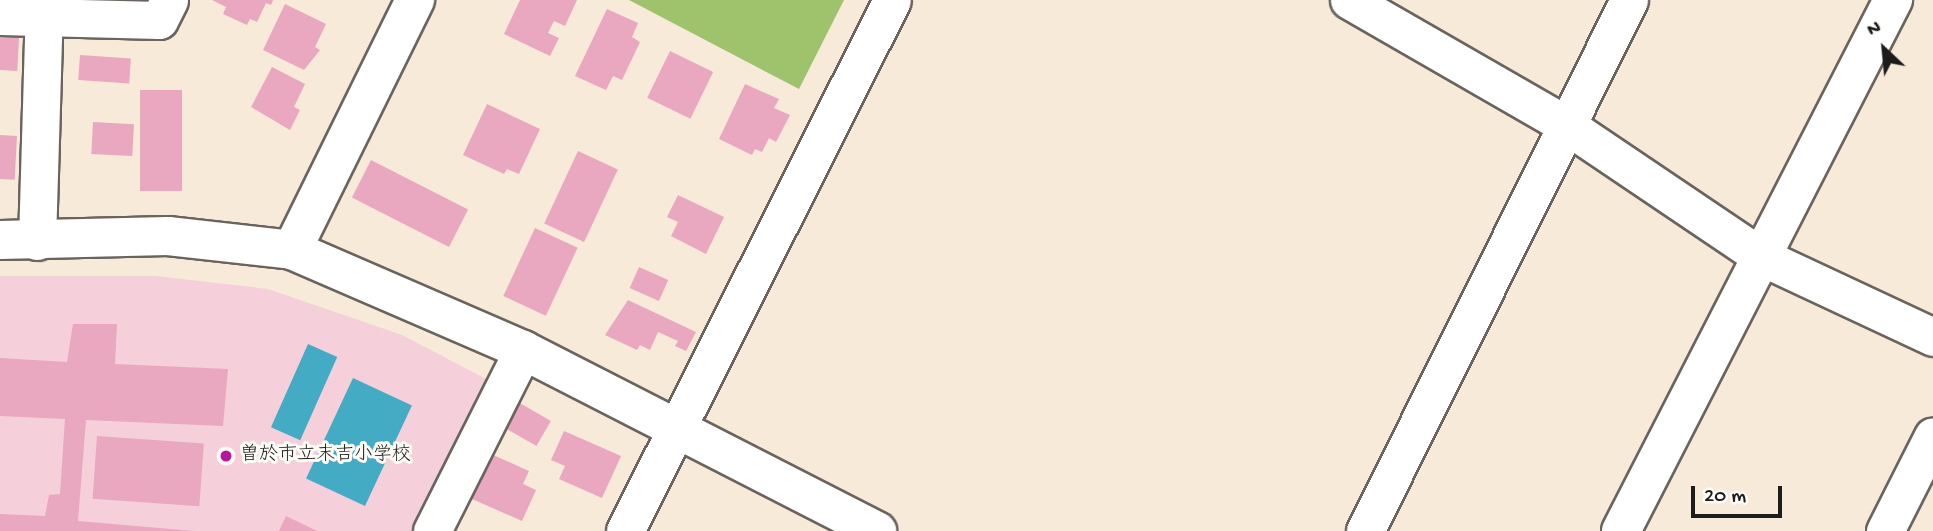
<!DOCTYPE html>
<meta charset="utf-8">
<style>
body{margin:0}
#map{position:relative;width:1933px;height:531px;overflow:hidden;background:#f8ead9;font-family:"Gochi Hand","Klee One",sans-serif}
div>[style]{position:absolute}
.built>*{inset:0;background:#f5cfda}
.green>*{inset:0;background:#9fc26c}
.water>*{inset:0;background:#43abc3;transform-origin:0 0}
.building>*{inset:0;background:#e9a7c0;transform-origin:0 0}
.roads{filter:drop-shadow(2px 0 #69645e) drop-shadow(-2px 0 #69645e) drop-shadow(0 2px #69645e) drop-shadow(0 -2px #69645e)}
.minor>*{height:37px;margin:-18.5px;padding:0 18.5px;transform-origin:18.5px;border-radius:18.5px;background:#fff}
.tertiary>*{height:38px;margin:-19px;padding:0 19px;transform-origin:19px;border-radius:19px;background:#fff}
.dots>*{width:19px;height:19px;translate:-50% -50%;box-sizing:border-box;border:4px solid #fdfcf7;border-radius:50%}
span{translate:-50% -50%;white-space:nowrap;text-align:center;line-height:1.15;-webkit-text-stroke:6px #fdfcf7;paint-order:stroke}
.poi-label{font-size:19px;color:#1c1c1c}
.left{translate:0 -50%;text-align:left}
.north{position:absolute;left:1849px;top:14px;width:70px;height:70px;-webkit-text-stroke:5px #fdfcf7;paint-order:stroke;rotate:334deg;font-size:19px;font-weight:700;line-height:28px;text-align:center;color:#1c1c1c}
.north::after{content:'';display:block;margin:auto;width:24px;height:32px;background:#1c1c1c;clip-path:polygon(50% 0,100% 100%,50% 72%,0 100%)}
.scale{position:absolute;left:1691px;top:486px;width:91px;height:32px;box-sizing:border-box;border:4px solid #1c1c1c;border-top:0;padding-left:9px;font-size:21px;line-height:24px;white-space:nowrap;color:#1c1c1c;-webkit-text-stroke:5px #fdfcf7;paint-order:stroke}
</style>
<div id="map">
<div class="built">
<i style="clip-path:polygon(0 276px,156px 276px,268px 289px,402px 335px,490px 381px,415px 531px,0 531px)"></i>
</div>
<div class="green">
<i style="clip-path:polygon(629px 0,844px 0,799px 89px)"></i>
</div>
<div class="water">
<i style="left:308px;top:344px;width:32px;height:91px;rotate:24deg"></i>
<i style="left:353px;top:378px;width:65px;height:111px;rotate:25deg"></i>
</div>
<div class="building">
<i style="clip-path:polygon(212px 0,273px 0,271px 5px,266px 3px,257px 22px,250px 19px,247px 25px,223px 14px,226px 7px)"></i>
<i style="clip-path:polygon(520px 0,577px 0,565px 26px,554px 21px,548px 33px,559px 38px,550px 56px,504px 34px)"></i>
<i style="clip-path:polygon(285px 4px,326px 24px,315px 47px,320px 50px,304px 70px,263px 50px)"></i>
<i style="clip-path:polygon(607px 9px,638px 23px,632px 37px,640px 42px,622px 80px,613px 76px,606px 90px,575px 76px)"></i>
<i style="left:0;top:37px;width:19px;height:33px;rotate:3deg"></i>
<i style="left:670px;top:51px;width:48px;height:52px;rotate:26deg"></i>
<i style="left:80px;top:55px;width:51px;height:25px;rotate:4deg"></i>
<i style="clip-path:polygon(272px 67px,305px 84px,294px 107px,300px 110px,290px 130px,251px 107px)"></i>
<i style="clip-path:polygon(745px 84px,779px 99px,774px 108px,790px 115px,776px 142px,769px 138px,762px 152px,755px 149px,752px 155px,719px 139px)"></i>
<i style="left:140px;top:90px;width:42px;height:101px"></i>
<i style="clip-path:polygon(487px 104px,540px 129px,519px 174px,507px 169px,504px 174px,463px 155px)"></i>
<i style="left:93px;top:122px;width:41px;height:32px;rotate:3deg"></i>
<i style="left:0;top:135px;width:17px;height:44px;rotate:3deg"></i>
<i style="left:578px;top:151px;width:44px;height:80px;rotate:25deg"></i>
<i style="left:371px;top:160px;width:109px;height:42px;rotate:27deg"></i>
<i style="clip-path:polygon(678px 195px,724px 217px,706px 254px,671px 236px,678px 222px,667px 217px)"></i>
<i style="left:535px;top:228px;width:47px;height:75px;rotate:25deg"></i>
<i style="left:639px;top:267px;width:32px;height:23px;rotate:24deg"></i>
<i style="clip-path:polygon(628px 300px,696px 332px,686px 351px,675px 346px,678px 341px,658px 332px,650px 350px,640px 345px,637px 350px,605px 335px)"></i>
<i style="clip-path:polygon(73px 324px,117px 324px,115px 364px,228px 369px,223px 426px,86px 420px,78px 521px,194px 531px,0 531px,0 514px,45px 516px,49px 495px,60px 494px,65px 419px,0 416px,0 358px,67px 362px)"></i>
<i style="left:518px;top:402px;width:38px;height:29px;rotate:30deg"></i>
<i style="clip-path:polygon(564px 431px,621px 456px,602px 498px,559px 479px,565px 466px,551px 460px)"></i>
<i style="left:97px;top:436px;width:107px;height:63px;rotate:4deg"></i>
<i style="clip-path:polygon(491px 454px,529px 471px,523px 484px,536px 490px,522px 521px,472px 499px)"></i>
<i style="clip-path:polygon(286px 516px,317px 531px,279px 531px)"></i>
</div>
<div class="roads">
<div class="minor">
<i style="left:1349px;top:0;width:250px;rotate:29.9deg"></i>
<i style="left:1566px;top:125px;width:234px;rotate:34deg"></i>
<i style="left:1760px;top:256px;width:191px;rotate:25.1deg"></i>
<i style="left:0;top:16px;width:159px;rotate:1.4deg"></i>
<i style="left:159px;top:20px;width:22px;rotate:-63deg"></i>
<i style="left:37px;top:241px;width:241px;rotate:-88.3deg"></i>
<i style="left:432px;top:531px;width:203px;rotate:-63.3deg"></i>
<i style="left:625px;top:531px;width:594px;rotate:-63.31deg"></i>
<i style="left:1365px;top:531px;width:593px;rotate:-63.56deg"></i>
<i style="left:1885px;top:531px;width:106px;rotate:-63.2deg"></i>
</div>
<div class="tertiary">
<i style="left:0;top:240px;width:168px;rotate:-1.4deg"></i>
<i style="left:168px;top:236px;width:125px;rotate:6.4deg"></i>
<i style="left:292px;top:250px;width:252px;rotate:23.4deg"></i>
<i style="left:523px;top:350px;width:398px;rotate:27.1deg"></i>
<i style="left:292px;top:250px;width:279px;rotate:-63.8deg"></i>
<i style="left:1621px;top:531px;width:597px;rotate:-62.88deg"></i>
</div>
</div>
<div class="dots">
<i style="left:226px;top:456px;background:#b5179e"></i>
</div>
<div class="poi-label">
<span class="left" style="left:240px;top:456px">曽於市立末吉小学校</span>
</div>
<div class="north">N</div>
<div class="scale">20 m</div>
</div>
